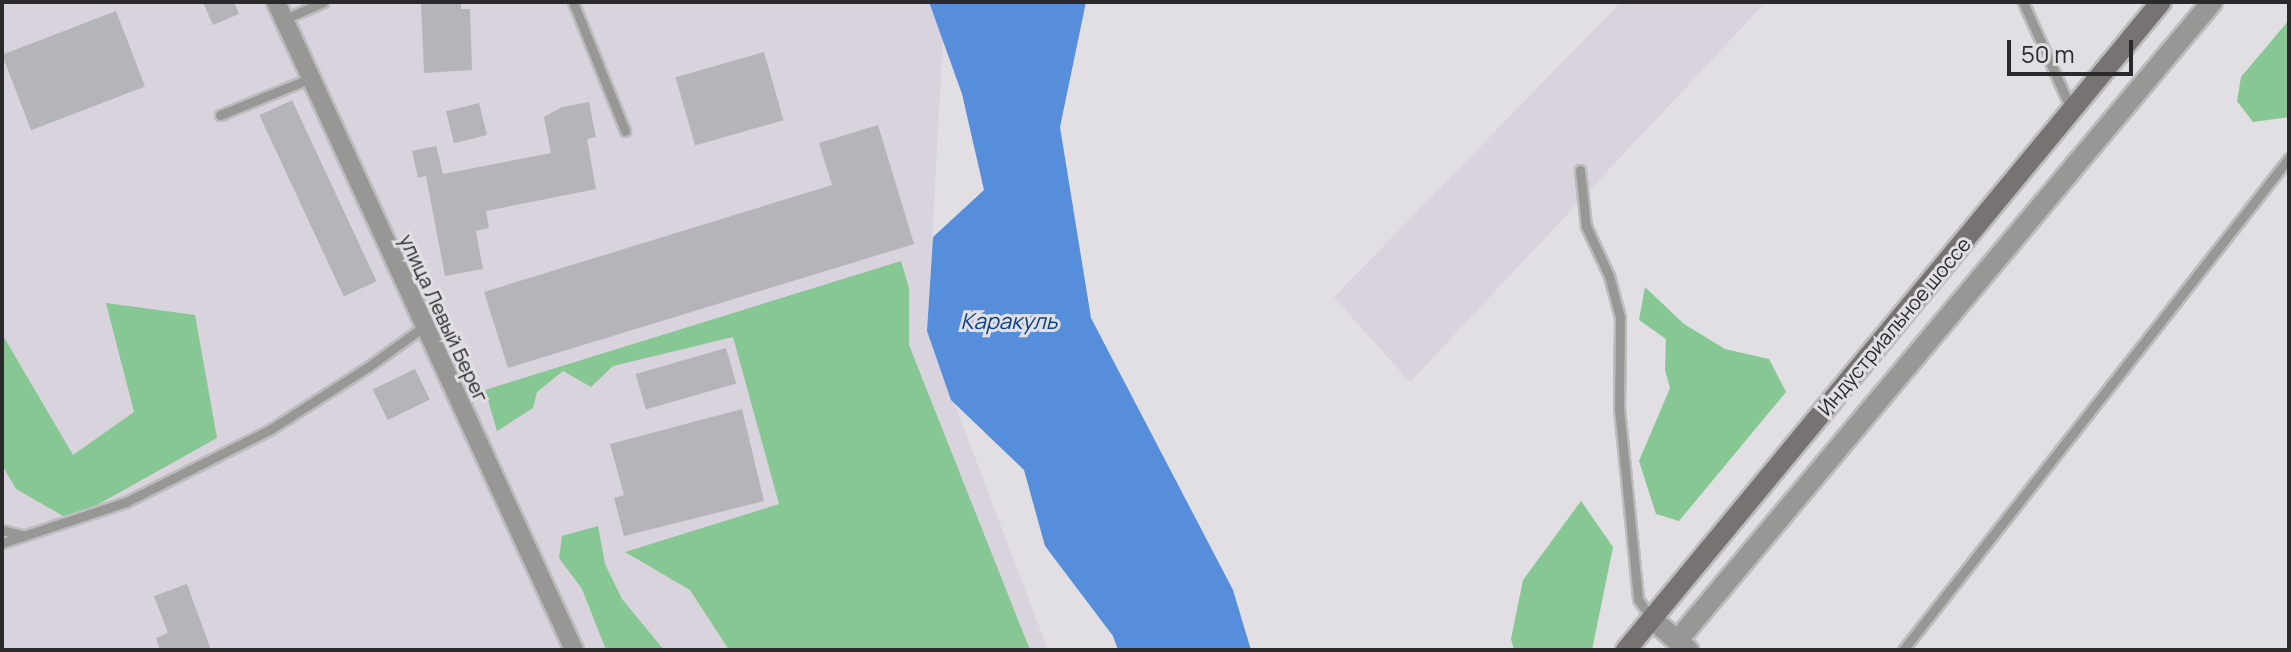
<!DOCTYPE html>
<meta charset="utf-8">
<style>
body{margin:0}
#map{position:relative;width:2291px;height:652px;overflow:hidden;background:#e1dfe3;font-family:Manrope,sans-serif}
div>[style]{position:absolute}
.built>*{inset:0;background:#d8d3dd}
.green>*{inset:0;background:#86c793}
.water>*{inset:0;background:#578edb}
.building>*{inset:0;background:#b5b5b9;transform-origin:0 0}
.roads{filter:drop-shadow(2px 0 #bcbbbe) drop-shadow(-2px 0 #bcbbbe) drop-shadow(0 2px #bcbbbe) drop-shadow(0 -2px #bcbbbe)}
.service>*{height:9px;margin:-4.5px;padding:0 4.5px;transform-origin:4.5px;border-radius:4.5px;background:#999796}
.minor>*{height:18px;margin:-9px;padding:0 9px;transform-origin:9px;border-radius:9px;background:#999796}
.tertiary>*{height:20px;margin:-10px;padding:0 10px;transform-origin:10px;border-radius:10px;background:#999796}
.secondary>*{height:20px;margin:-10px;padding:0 10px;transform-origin:10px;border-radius:10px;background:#777372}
span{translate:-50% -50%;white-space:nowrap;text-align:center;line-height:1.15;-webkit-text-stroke:6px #e1dfe3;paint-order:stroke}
.street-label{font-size:20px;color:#2a292b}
.water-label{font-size:22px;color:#094287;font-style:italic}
.frame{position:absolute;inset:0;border:4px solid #2a292b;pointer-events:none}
.scale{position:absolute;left:2007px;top:40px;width:126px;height:36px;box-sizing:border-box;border:4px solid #2a292b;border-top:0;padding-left:10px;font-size:24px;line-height:28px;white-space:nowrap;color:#2a292b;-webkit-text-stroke:6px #e1dfe3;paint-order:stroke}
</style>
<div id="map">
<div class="built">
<i style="clip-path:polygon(2px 2px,945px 2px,927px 331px,1048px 650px,2px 650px)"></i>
<i style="clip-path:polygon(1621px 2px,1766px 2px,1410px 382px,1334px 297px)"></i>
</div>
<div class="green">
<i style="clip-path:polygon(2289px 20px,2289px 117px,2253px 122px,2237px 101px,2241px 77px)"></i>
<i style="clip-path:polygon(901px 261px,909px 288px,909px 345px,1030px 650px,729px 650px,690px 590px,625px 552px,779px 504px,733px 337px,613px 366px,591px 387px,563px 371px,537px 392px,533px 408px,497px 431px,485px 390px)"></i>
<i style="clip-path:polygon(1645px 287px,1684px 324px,1725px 349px,1769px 359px,1786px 392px,1679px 521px,1656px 514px,1639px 461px,1670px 388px,1665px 370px,1666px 339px,1639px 320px)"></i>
<i style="clip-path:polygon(106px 303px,195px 315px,217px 438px,70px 520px,16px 489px,2px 465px,2px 334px,73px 455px,134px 412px)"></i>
<i style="clip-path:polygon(1581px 501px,1613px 547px,1592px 650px,1514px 650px,1511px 639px,1523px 580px)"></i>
<i style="clip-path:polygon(598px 526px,605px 564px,622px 599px,664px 650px,606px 650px,582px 589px,559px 558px,562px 536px)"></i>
</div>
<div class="water">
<i style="clip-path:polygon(929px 2px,1086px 2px,1060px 127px,1091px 318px,1233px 590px,1251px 650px,1118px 650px,1113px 636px,1045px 546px,1024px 470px,951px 400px,927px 331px,933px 237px,984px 190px,962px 94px)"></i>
</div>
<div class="building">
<i style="clip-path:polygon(203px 2px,234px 2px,239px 14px,213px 25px)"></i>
<i style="clip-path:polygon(421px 2px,461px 2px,461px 9px,470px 9px,472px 70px,424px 73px)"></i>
<i style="left:116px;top:11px;width:81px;height:122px;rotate:69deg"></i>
<i style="left:764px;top:52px;width:71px;height:92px;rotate:74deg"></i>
<i style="left:292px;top:100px;width:200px;height:36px;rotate:65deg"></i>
<i style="clip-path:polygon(589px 102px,596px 137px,587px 139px,596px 189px,486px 211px,489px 228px,476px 231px,483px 269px,445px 276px,426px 176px,418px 178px,412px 151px,436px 146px,443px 174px,551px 153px,544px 117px,562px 107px)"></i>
<i style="left:479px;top:103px;width:33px;height:34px;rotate:76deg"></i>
<i style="clip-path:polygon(878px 125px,914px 244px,508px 368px,484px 292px,832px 185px,819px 143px)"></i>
<i style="left:726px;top:348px;width:37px;height:94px;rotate:74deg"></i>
<i style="left:415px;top:369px;width:34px;height:47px;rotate:64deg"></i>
<i style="clip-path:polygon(742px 409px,764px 501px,624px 536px,614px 498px,624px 495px,610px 444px)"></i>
<i style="clip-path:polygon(187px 584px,211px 650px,160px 650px,156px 638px,168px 633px,154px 596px)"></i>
</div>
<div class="roads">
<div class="service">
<i style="left:573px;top:2px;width:139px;rotate:68deg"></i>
<i style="left:2023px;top:2px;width:117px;rotate:65.8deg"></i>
<i style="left:285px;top:19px;width:42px;rotate:-24.1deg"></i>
<i style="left:220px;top:115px;width:98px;rotate:-22.1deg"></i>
<i style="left:1580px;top:170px;width:56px;rotate:83.9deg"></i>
<i style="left:1586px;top:226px;width:55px;rotate:65.3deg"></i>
<i style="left:1609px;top:276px;width:42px;rotate:75deg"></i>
<i style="left:1620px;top:317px;width:91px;rotate:90.6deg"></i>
<i style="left:1619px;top:408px;width:192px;rotate:84.3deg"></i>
<i style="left:1638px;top:599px;width:23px;rotate:56deg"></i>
<i style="left:2px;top:530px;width:21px;rotate:14deg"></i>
<i style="left:2px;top:543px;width:131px;rotate:-18.3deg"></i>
<i style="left:126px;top:502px;width:162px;rotate:-26.7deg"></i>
<i style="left:271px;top:429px;width:115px;rotate:-32.6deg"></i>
<i style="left:368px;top:367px;width:68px;rotate:-36deg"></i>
<i style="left:1903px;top:650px;width:625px;rotate:-51.88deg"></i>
</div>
<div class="minor">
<i style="left:276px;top:2px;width:713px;rotate:65.3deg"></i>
</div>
<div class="tertiary">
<i style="left:1652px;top:619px;width:48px;rotate:40.7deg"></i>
<i style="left:1677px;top:641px;width:833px;rotate:-50.06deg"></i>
</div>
<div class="secondary">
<i style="left:1626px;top:650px;width:840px;rotate:-50.46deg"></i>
</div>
</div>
<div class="street-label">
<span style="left:444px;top:318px;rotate:65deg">улица Левый Берег</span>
<span style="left:1894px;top:326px;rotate:-50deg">Индустриальное шоссе</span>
</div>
<div class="water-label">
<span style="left:1009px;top:322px">Каракуль</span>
</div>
<div class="frame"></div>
<div class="scale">50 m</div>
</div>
